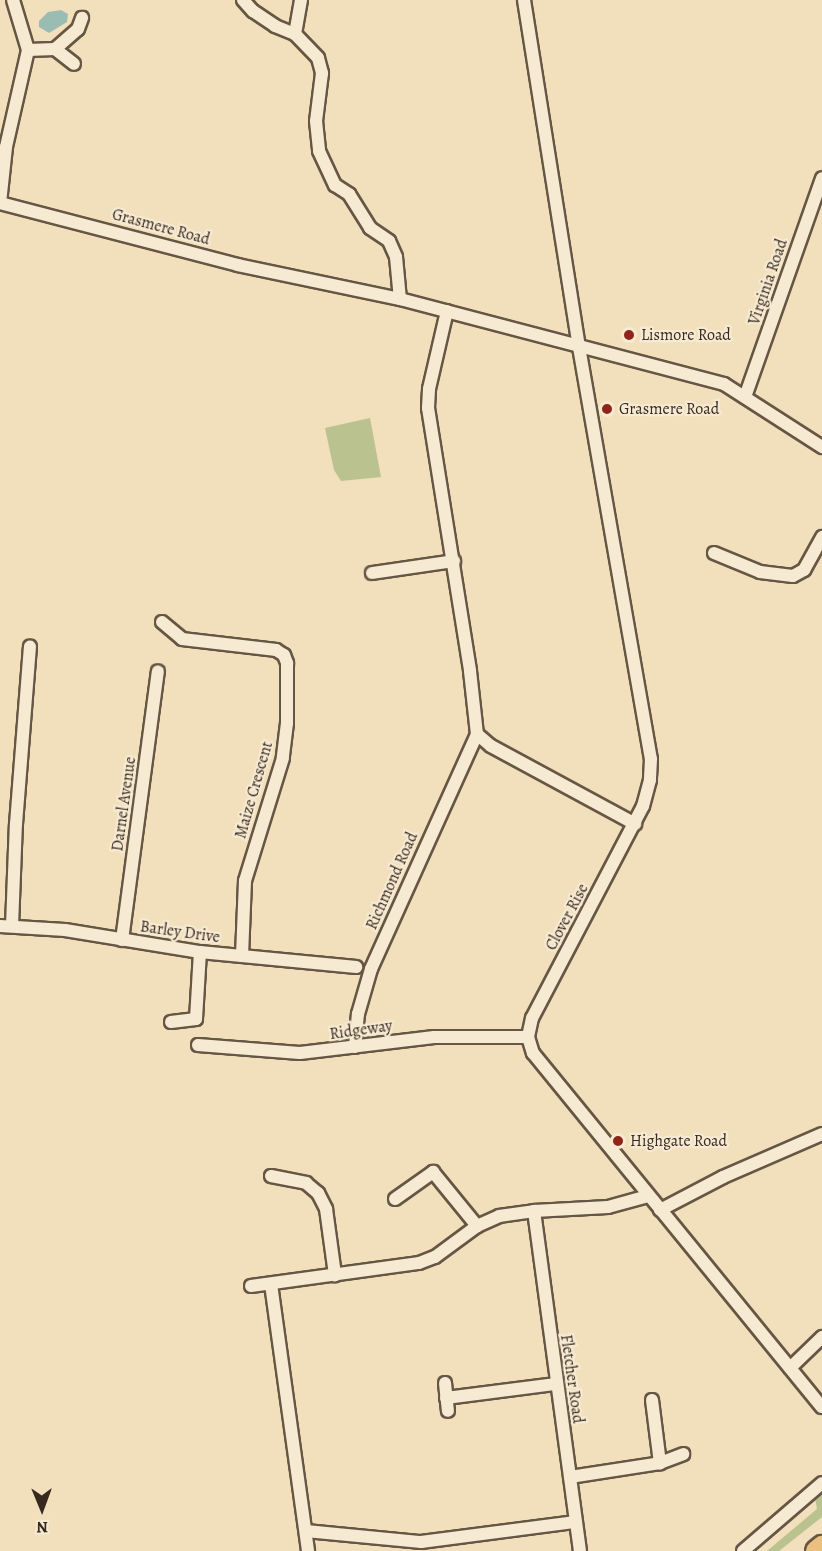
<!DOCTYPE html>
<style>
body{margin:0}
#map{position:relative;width:822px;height:1551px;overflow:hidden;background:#f2dfbb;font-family:Alegreya,serif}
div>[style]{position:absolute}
.green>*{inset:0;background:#bac290}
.water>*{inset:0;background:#9bbcb3}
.roads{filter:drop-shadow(2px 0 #665644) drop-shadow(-2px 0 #665644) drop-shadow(0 2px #665644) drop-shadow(0 -2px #665644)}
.street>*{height:12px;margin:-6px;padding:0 6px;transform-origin:6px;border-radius:6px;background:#f7ead3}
.primary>*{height:20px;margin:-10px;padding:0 10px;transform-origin:10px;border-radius:10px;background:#e9c07e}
.dots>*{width:16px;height:16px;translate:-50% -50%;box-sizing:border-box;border:3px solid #f7ead3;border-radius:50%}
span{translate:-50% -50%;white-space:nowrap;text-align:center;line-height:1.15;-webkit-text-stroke:4.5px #f7ead3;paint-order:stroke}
.street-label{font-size:16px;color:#37291d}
.poi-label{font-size:16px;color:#37291d}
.left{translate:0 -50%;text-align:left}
.north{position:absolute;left:12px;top:1479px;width:60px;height:60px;-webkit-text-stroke:4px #f7ead3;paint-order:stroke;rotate:179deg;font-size:16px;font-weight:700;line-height:24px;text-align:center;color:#37291d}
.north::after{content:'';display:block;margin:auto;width:21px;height:27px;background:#37291d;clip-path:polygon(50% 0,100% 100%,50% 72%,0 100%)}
</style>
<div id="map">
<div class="green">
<i style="clip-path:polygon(370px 418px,381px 477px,341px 481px,334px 470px,325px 428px)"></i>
<i style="clip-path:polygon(822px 1491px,822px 1517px,779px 1551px,767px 1551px,817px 1509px,815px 1498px)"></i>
</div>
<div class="water">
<i style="clip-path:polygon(61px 10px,68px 14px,67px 22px,49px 33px,39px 27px,39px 21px,48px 12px)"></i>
</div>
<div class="roads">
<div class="street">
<i style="left:13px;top:0;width:52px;rotate:73.3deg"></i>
<i style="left:28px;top:50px;width:99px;rotate:102.8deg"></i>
<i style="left:6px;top:147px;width:56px;rotate:96.1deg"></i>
<i style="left:0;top:203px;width:246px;rotate:14.6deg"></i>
<i style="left:238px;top:265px;width:166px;rotate:11.9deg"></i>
<i style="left:400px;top:299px;width:335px;rotate:14.7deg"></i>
<i style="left:724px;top:384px;width:117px;rotate:32.7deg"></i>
<i style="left:243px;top:0;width:15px;rotate:48deg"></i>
<i style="left:253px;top:11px;width:27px;rotate:34deg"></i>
<i style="left:275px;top:26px;width:22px;rotate:22deg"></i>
<i style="left:295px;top:34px;width:33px;rotate:46deg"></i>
<i style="left:318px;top:58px;width:16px;rotate:75deg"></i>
<i style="left:322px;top:73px;width:48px;rotate:97.1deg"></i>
<i style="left:316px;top:121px;width:30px;rotate:84deg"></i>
<i style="left:319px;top:151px;width:38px;rotate:65deg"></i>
<i style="left:335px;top:185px;width:17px;rotate:33deg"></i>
<i style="left:349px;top:194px;width:40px;rotate:58deg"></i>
<i style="left:370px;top:228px;width:23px;rotate:34deg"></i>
<i style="left:389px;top:241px;width:17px;rotate:66deg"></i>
<i style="left:396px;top:257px;width:42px;rotate:84.6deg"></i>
<i style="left:524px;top:0;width:351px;rotate:81deg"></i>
<i style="left:579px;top:347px;width:418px;rotate:80.1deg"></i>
<i style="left:651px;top:759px;width:21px;rotate:93deg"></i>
<i style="left:650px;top:780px;width:27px;rotate:105deg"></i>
<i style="left:643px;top:806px;width:239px;rotate:117.6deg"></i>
<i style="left:532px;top:1018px;width:19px;rotate:102deg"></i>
<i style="left:528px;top:1037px;width:17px;rotate:73deg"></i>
<i style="left:533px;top:1053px;width:457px;rotate:50.8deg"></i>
<i style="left:295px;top:34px;width:35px;rotate:-80deg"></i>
<i style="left:55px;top:49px;width:24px;rotate:38deg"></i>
<i style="left:28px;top:50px;width:27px;rotate:-2deg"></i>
<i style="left:55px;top:49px;width:30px;rotate:-41deg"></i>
<i style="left:78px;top:29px;width:12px;rotate:-70deg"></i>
<i style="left:447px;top:311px;width:80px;rotate:103deg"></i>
<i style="left:429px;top:389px;width:19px;rotate:93deg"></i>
<i style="left:428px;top:408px;width:266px;rotate:80.9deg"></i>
<i style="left:470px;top:671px;width:63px;rotate:83.7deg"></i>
<i style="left:477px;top:734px;width:18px;rotate:41deg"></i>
<i style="left:491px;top:746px;width:164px;rotate:28.4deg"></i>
<i style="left:745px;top:397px;width:232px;rotate:-70.6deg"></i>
<i style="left:714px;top:553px;width:50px;rotate:22.4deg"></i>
<i style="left:760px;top:572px;width:33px;rotate:7deg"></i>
<i style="left:793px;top:576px;width:13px;rotate:-29deg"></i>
<i style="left:804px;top:570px;width:38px;rotate:-61deg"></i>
<i style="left:372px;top:573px;width:83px;rotate:-8.3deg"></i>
<i style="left:162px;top:622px;width:26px;rotate:40deg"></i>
<i style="left:182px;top:639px;width:95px;rotate:6.7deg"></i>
<i style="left:276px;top:650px;width:9px;rotate:32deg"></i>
<i style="left:284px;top:655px;width:9px;rotate:69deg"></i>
<i style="left:287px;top:663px;width:60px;rotate:90deg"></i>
<i style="left:287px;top:723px;width:35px;rotate:97deg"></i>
<i style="left:283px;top:758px;width:129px;rotate:107.2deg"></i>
<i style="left:245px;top:881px;width:75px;rotate:92.3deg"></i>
<i style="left:0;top:926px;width:65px;rotate:3.5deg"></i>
<i style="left:65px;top:930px;width:137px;rotate:9.3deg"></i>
<i style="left:200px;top:952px;width:157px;rotate:5.5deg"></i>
<i style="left:12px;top:926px;width:102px;rotate:-87.8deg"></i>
<i style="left:16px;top:824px;width:178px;rotate:-85.5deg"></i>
<i style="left:122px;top:940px;width:271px;rotate:-82.4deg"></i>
<i style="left:171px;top:1022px;width:25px;rotate:-7deg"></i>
<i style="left:196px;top:1019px;width:67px;rotate:-86.6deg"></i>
<i style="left:198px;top:1045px;width:102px;rotate:4.5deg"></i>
<i style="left:300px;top:1053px;width:135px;rotate:-6.8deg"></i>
<i style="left:434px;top:1037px;width:94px"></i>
<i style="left:355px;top:1047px;width:33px;rotate:-85deg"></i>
<i style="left:358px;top:1014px;width:47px;rotate:-73.9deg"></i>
<i style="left:371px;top:969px;width:258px;rotate:-65.7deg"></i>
<i style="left:271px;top:1176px;width:36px;rotate:11deg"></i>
<i style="left:306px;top:1183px;width:16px;rotate:40deg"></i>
<i style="left:318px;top:1193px;width:18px;rotate:63deg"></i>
<i style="left:326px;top:1209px;width:67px;rotate:82.2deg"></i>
<i style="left:395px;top:1199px;width:47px;rotate:-35.4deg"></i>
<i style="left:433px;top:1172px;width:70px;rotate:50.8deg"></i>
<i style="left:660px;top:1210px;width:71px;rotate:-27.6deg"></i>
<i style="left:723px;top:1177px;width:108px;rotate:-23.5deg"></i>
<i style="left:534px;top:1211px;width:343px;rotate:82.3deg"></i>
<i style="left:271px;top:1284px;width:270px;rotate:82.1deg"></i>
<i style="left:251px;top:1286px;width:170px;rotate:-7.8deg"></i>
<i style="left:419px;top:1263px;width:17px;rotate:-21deg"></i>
<i style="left:435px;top:1257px;width:52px;rotate:-36.4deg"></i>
<i style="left:477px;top:1226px;width:24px;rotate:-24deg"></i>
<i style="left:499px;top:1216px;width:35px;rotate:-8deg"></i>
<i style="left:534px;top:1211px;width:74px;rotate:-3.1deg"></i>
<i style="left:608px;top:1207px;width:41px;rotate:-15.4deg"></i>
<i style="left:790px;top:1368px;width:45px;rotate:-44.1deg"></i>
<i style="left:445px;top:1383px;width:28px;rotate:84deg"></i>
<i style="left:446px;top:1398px;width:111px;rotate:-7.3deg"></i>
<i style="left:652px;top:1400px;width:64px;rotate:82.8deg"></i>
<i style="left:570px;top:1477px;width:91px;rotate:-8.8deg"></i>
<i style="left:660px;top:1463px;width:25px;rotate:-21deg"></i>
<i style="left:306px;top:1531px;width:116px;rotate:5.5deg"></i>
<i style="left:421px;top:1542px;width:156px;rotate:-7.4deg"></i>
<i style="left:743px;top:1551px;width:104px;rotate:-40.7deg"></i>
</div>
<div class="primary">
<i style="left:816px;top:1551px;width:8px;rotate:-40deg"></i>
</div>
</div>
<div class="dots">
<i style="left:629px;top:335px;background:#8f2418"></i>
<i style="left:607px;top:409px;background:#8f2418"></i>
<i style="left:618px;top:1141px;background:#8f2418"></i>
</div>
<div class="street-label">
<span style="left:161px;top:227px;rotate:15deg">Grasmere Road</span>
<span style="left:768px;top:282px;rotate:-71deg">Virginia Road</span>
<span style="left:254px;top:790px;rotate:-74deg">Maize Crescent</span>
<span style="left:124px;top:804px;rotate:-82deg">Darnel Avenue</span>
<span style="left:392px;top:881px;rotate:-66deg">Richmond Road</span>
<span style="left:567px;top:917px;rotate:-62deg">Clover Rise</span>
<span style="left:180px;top:932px;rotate:8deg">Barley Drive</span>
<span style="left:361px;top:1030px;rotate:-8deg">Ridgeway</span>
<span style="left:572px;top:1379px;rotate:82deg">Fletcher Road</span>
</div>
<div class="poi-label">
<span class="left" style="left:641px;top:335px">Lismore Road</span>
<span class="left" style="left:619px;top:409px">Grasmere Road</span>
<span class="left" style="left:630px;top:1141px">Highgate Road</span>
</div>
<div class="north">N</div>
</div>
